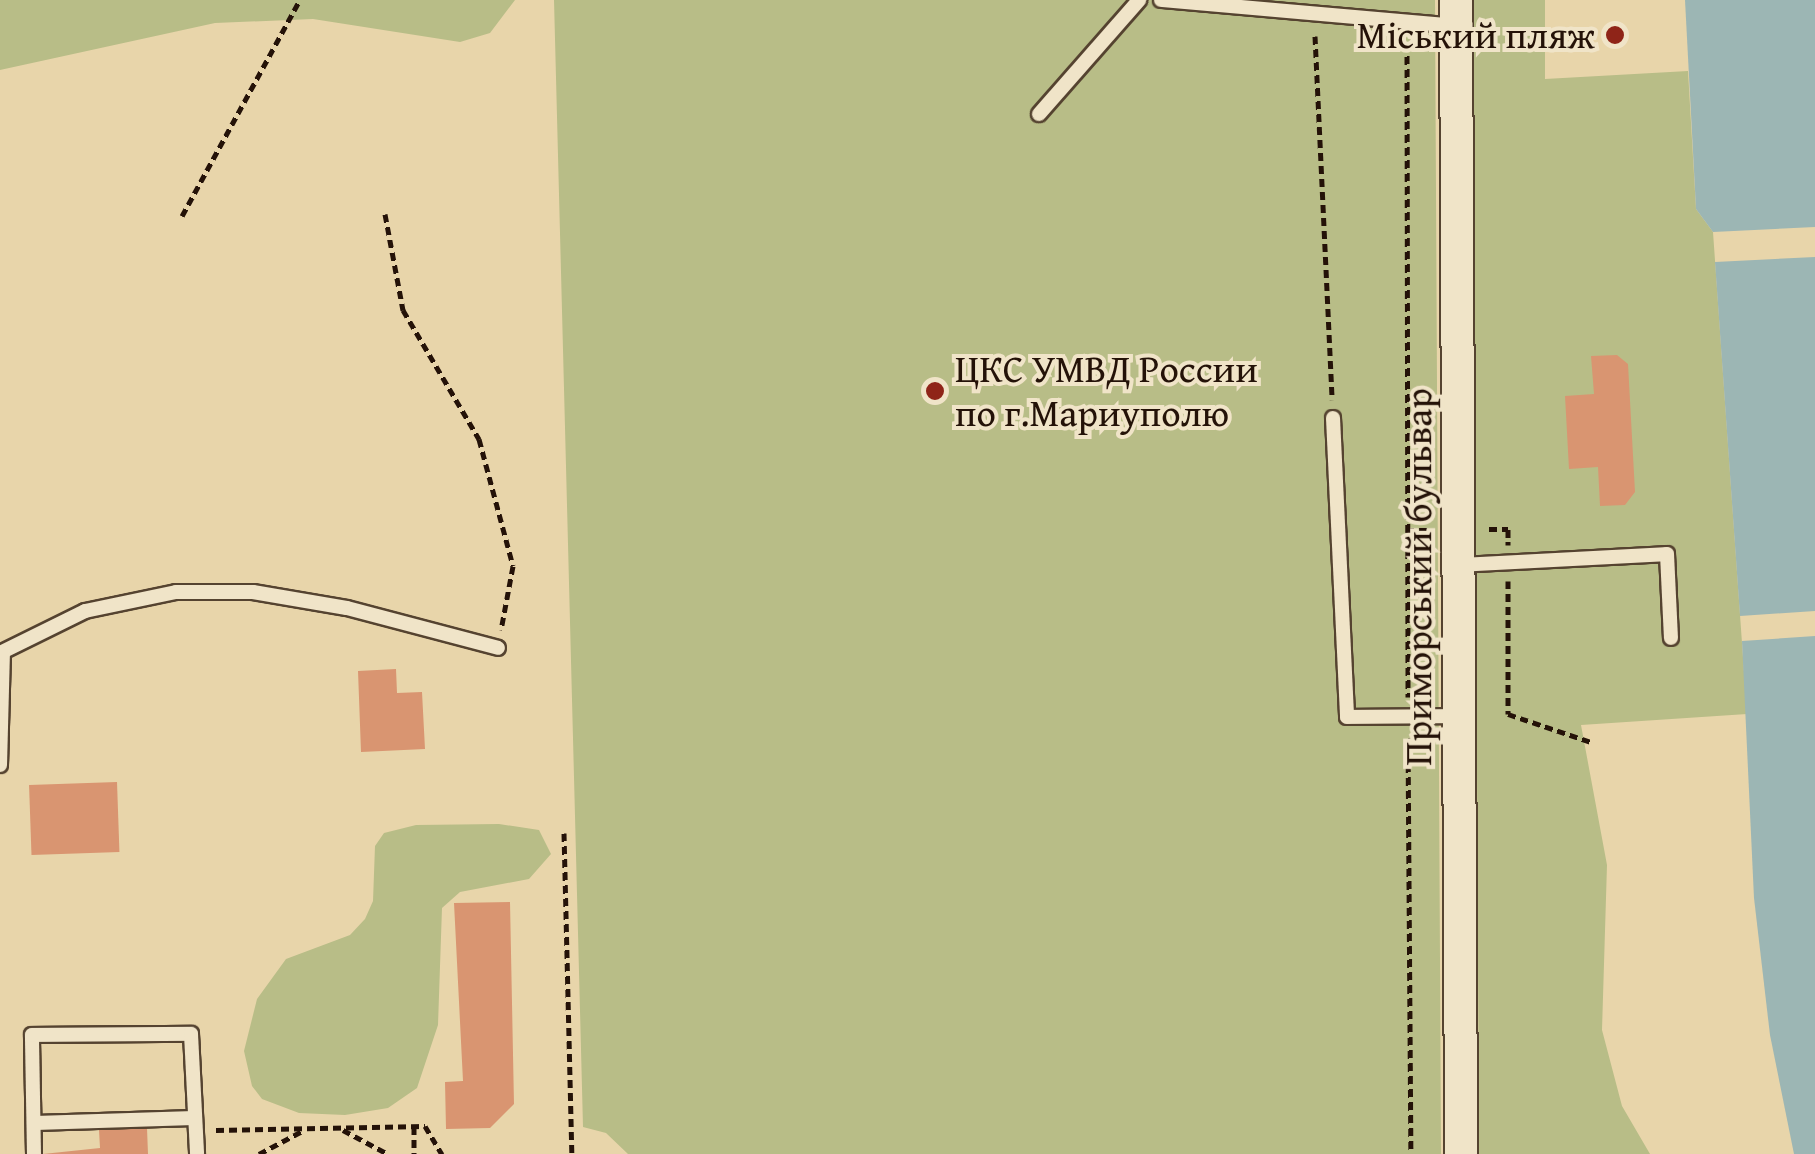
<!DOCTYPE html>
<meta charset="utf-8">
<style>
body{margin:0}
#map{position:relative;width:1815px;height:1154px;overflow:hidden;background:#e8d5aa;font-family:"Gentium Book Plus",serif}
div>[style]{position:absolute}
.green>*{inset:0;background:#b8bd87}
.water>*{inset:0;background:#9cb6b4}
.building>*{inset:0;background:#d99571;transform-origin:0 0}
.path>*{height:5px;margin-top:-2.5px;transform-origin:0;background:repeating-linear-gradient(90deg,#241208 0 8px,transparent 0 13px)}
.roads{filter:drop-shadow(2px 0 #554330) drop-shadow(-2px 0 #554330) drop-shadow(0 2px #554330) drop-shadow(0 -2px #554330)}
.service>*{height:14px;margin:-7px;padding:0 7px;transform-origin:7px;border-radius:7px;background:#f0e4c8}
.tertiary>*{height:32px;margin:-16px;padding:0 16px;transform-origin:16px;border-radius:16px;background:#f0e4c8}
.dots>*{width:28px;height:28px;translate:-50% -50%;box-sizing:border-box;border:5px solid #f0e4c8;border-radius:50%}
span{translate:-50% -50%;white-space:nowrap;text-align:center;line-height:1.15;-webkit-text-stroke:8px #f0e4c8;paint-order:stroke}
.poi-label{font-size:38px;color:#241208}
.right{translate:-100% -50%;text-align:right}
.left{translate:0 -50%;text-align:left}
.street-label{font-size:38px;color:#241208}
</style>
<div id="map">
<div class="green">
<i style="clip-path:polygon(0 0,515px 0,490px 33px,460px 42px,313px 19px,215px 23px,0 70px)"></i>
<i style="clip-path:polygon(554px 0,1435px 0,1441px 1154px,628px 1154px,606px 1133px,583px 1127px)"></i>
<i style="clip-path:polygon(1473px 0,1545px 0,1545px 79px,1688px 71px,1696px 209px,1713px 232px,1747px 714px,1581px 725px,1607px 865px,1602px 1030px,1622px 1106px,1650px 1154px,1479px 1154px)"></i>
<i style="clip-path:polygon(499px 824px,539px 830px,551px 854px,529px 879px,460px 892px,442px 908px,438px 1025px,417px 1088px,388px 1108px,345px 1115px,299px 1113px,262px 1099px,252px 1086px,244px 1051px,257px 999px,286px 959px,350px 935px,365px 919px,373px 901px,375px 846px,384px 833px,416px 825px)"></i>
</div>
<div class="water">
<i style="clip-path:polygon(1685px 0,1815px 0,1815px 227px,1713px 232px,1696px 209px)"></i>
<i style="clip-path:polygon(1815px 257px,1815px 611px,1740px 616px,1715px 262px)"></i>
<i style="clip-path:polygon(1815px 636px,1815px 1154px,1794px 1154px,1770px 1035px,1754px 898px,1742px 641px)"></i>
</div>
<div class="building">
<i style="clip-path:polygon(1617px 355px,1628px 364px,1635px 492px,1625px 505px,1600px 506px,1598px 467px,1569px 469px,1565px 396px,1594px 394px,1591px 356px)"></i>
<i style="clip-path:polygon(396px 669px,397px 693px,422px 692px,425px 749px,361px 752px,358px 671px)"></i>
<i style="left:117px;top:782px;width:70px;height:88px;rotate:88deg"></i>
<i style="clip-path:polygon(510px 902px,514px 1104px,490px 1128px,446px 1129px,445px 1082px,463px 1081px,454px 903px)"></i>
<i style="clip-path:polygon(147px 1128px,148px 1154px,43px 1154px,100px 1148px,99px 1130px)"></i>
</div>
<div class="path">
<i style="left:1315px;top:36px;width:364px;rotate:87.3deg"></i>
<i style="left:1407px;top:43px;width:654px;rotate:89.91deg"></i>
<i style="left:385px;top:214px;width:98px;rotate:79.4deg"></i>
<i style="left:403px;top:310px;width:150px;rotate:59.5deg"></i>
<i style="left:479px;top:439px;width:131px;rotate:75deg"></i>
<i style="left:513px;top:566px;width:65px;rotate:100.6deg"></i>
<i style="left:182px;top:216px;width:246px;rotate:-61.4deg"></i>
<i style="left:1489px;top:529px;width:19px"></i>
<i style="left:1508px;top:529px;width:16px;rotate:90deg"></i>
<i style="left:1406px;top:530px;width:22px"></i>
<i style="left:1508px;top:581px;width:133px;rotate:90deg"></i>
<i style="left:1508px;top:714px;width:88px;rotate:18.6deg"></i>
<i style="left:1408px;top:738px;width:416px;rotate:89.6deg"></i>
<i style="left:564px;top:833px;width:321px;rotate:88.6deg"></i>
<i style="left:414px;top:1127px;width:27px;rotate:90deg"></i>
<i style="left:216px;top:1130px;width:209px;rotate:-1.1deg"></i>
<i style="left:425px;top:1126px;width:33px;rotate:59deg"></i>
<i style="left:343px;top:1130px;width:51px;rotate:28.1deg"></i>
<i style="left:259px;top:1154px;width:49px;rotate:-28.1deg"></i>
</div>
<div class="roads">
<div class="service">
<i style="left:1161px;top:0;width:296px;rotate:5deg"></i>
<i style="left:1039px;top:114px;width:152px;rotate:-48.7deg"></i>
<i style="left:1333px;top:418px;width:299px;rotate:87.3deg"></i>
<i style="left:1347px;top:717px;width:112px;rotate:-0.5deg"></i>
<i style="left:1459px;top:565px;width:208px;rotate:-3deg"></i>
<i style="left:1667px;top:554px;width:84px;rotate:87.3deg"></i>
<i style="left:0;top:653px;width:95px;rotate:-26.3deg"></i>
<i style="left:85px;top:611px;width:93px;rotate:-11.8deg"></i>
<i style="left:176px;top:592px;width:77px"></i>
<i style="left:253px;top:592px;width:95px;rotate:9.7deg"></i>
<i style="left:347px;top:608px;width:156px;rotate:14.8deg"></i>
<i style="left:0;top:765px;width:112px;rotate:-88.5deg"></i>
<i style="left:34px;top:1123px;width:161px;rotate:-1.8deg"></i>
<i style="left:34px;top:1154px;width:119px;rotate:-91deg"></i>
<i style="left:32px;top:1035px;width:159px;rotate:-0.4deg"></i>
<i style="left:191px;top:1034px;width:120px;rotate:87.1deg"></i>
</div>
<div class="tertiary">
<i style="left:1456px;top:0;width:1154px;rotate:89.75deg"></i>
</div>
</div>
<div class="dots">
<i style="left:1615px;top:35px;background:#8f2418"></i>
<i style="left:935px;top:391px;background:#8f2418"></i>
</div>
<div class="poi-label">
<span class="right" style="left:1595px;top:35px">Міський пляж</span>
<span class="left" style="left:955px;top:391px">ЦКС УМВД России<br>по г.Мариуполю</span>
</div>
<div class="street-label">
<span style="left:1418px;top:577px;rotate:-90deg">Приморський бульвар</span>
</div>
</div>
